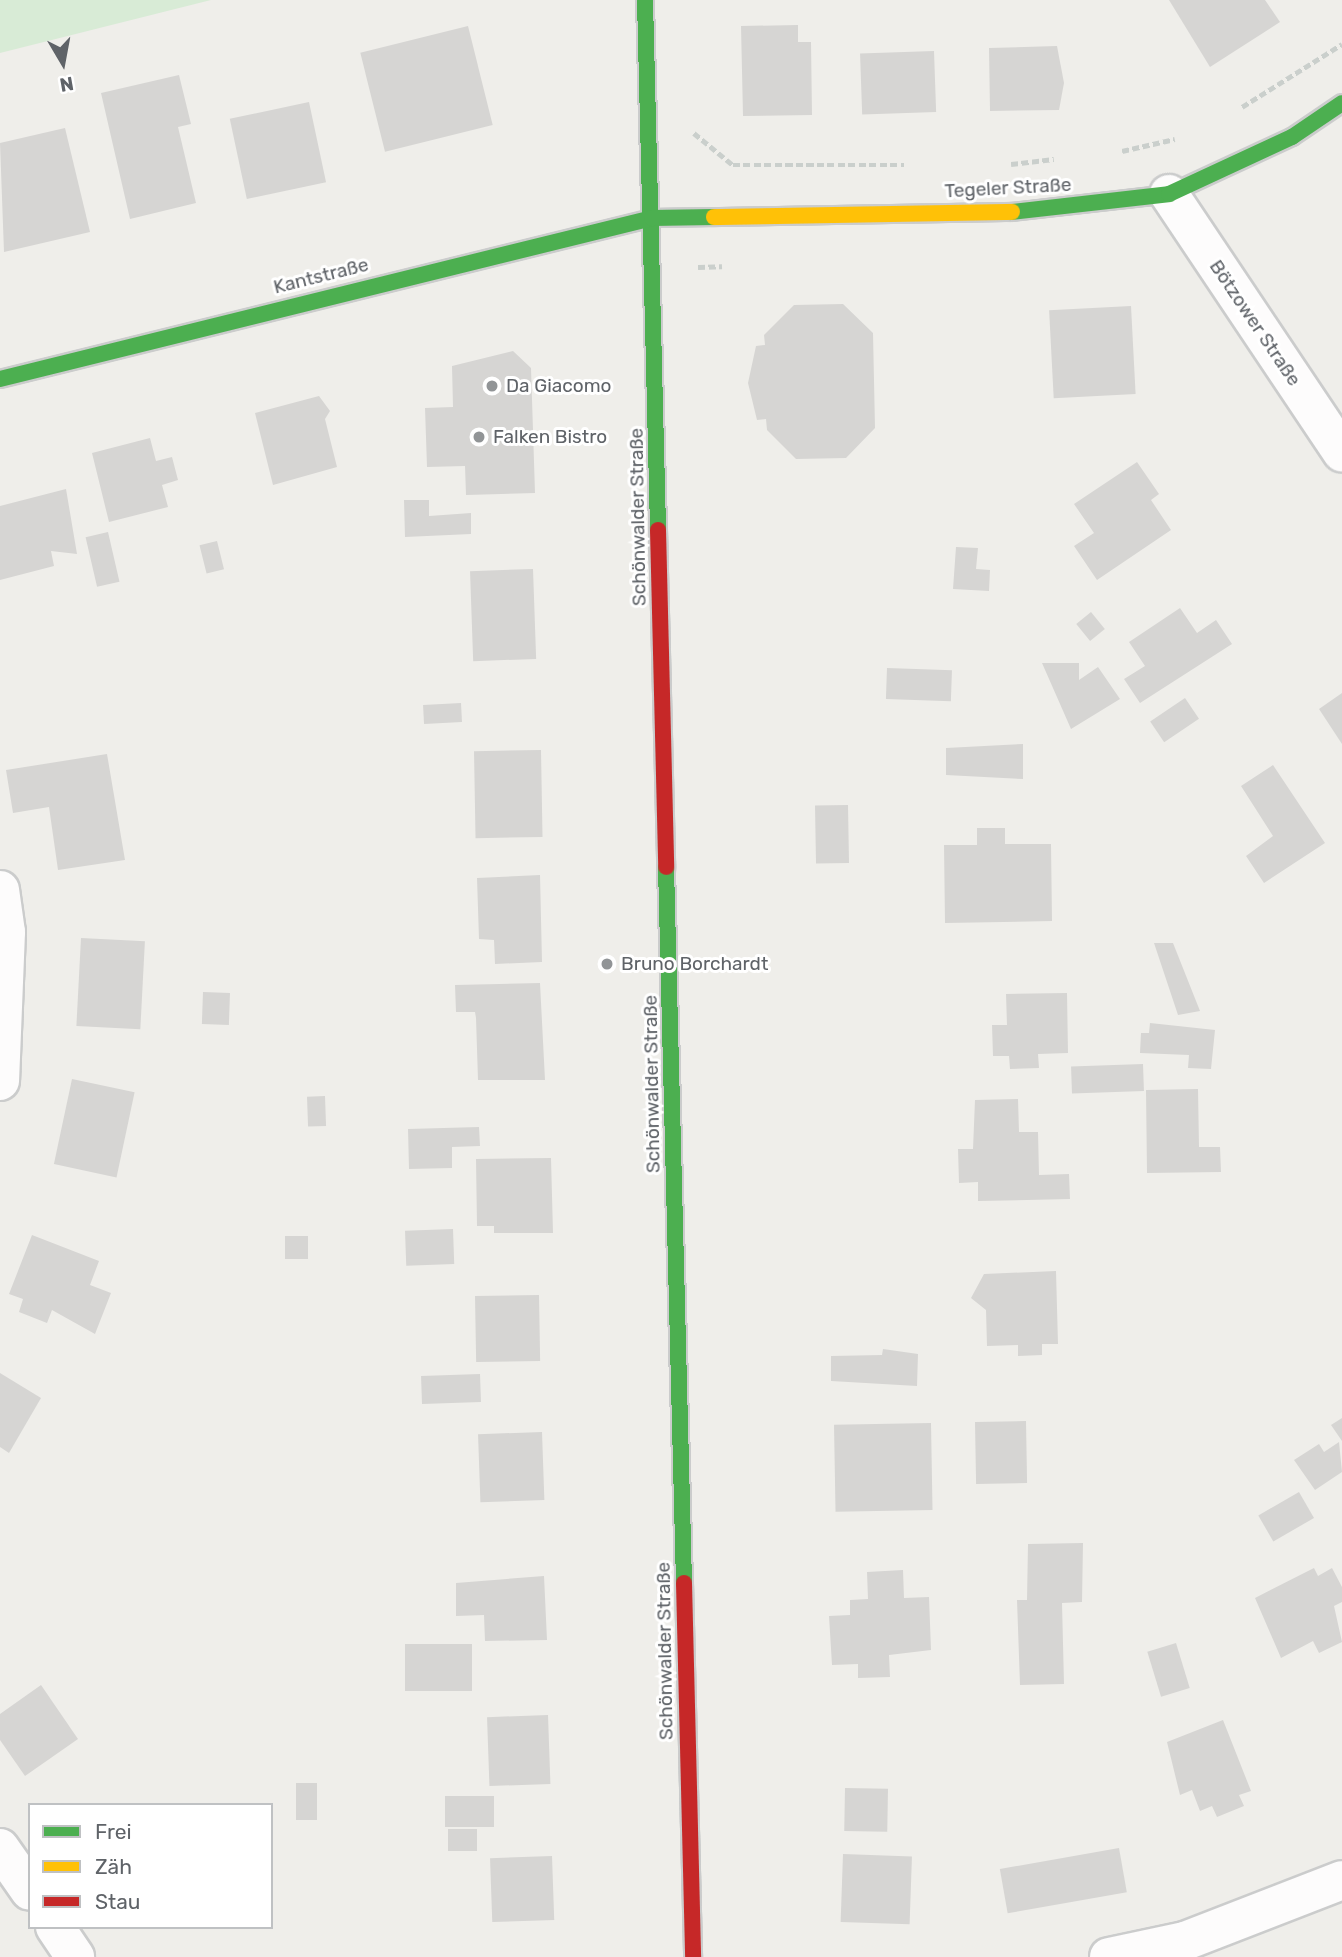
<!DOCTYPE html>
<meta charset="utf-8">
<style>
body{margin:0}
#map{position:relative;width:1342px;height:1957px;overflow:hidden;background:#efeeea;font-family:Rubik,sans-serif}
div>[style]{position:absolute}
.green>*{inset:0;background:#d8ebd6}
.building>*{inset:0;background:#d6d5d3;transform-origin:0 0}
.path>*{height:4.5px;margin-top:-2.25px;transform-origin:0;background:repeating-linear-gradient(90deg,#cacfcc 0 7px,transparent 0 10.5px)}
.roads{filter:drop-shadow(2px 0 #cbcccc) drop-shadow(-2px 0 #cbcccc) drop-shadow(0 2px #cbcccc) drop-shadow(0 -2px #cbcccc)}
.street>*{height:38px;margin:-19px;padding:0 19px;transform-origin:19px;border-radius:19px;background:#fdfcfc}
.fast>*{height:16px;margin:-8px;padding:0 8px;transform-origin:8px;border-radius:8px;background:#4caf50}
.slow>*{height:16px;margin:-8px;padding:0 8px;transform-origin:8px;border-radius:8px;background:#ffc107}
.jam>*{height:16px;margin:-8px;padding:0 8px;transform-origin:8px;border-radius:8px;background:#c62828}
.dots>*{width:19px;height:19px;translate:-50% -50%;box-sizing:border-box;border:4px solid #fff;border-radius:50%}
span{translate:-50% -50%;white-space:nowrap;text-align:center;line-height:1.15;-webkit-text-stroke:6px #fff;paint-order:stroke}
.street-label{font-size:19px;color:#5f6368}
.poi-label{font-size:19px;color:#5f6368}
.left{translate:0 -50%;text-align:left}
.legend{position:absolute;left:28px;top:1803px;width:245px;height:126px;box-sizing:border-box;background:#fff;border:2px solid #bfc1c3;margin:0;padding:9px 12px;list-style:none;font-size:21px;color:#5f6368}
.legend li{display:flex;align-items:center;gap:14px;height:35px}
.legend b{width:35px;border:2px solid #bfc1c3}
.north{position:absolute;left:28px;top:28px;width:70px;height:70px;-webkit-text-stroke:5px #fff;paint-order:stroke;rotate:170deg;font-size:19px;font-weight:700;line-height:28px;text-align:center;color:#5f6368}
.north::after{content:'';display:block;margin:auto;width:24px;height:32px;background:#5f6368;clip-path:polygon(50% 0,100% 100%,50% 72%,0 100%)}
</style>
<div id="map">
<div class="green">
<i style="clip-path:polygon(0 0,211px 0,0 53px)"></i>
</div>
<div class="building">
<i style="clip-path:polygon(1169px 0,1265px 0,1280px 22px,1210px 67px)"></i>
<i style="clip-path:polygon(798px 25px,798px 42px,811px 42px,812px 115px,743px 116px,741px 26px)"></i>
<i style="left:468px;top:26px;width:102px;height:111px;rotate:76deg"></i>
<i style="clip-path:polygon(1057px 46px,1064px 83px,1059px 110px,990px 111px,989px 48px)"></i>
<i style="left:934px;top:51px;width:61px;height:74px;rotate:88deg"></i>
<i style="clip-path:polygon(179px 75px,191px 124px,178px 127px,196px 203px,130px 219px,101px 93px)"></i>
<i style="left:309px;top:102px;width:82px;height:81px;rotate:78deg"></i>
<i style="clip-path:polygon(65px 128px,90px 232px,4px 252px,0 143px)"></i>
<i style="clip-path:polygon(843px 304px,873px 333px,875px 428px,846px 458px,796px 459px,767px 430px,766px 419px,757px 420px,748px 383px,756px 346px,765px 345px,764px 335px,794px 305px)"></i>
<i style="left:1131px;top:306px;width:88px;height:82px;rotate:87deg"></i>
<i style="clip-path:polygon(513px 351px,531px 368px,535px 493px,466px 495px,465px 466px,427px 467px,425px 408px,453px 407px,452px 366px)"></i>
<i style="clip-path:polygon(319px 396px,330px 411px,325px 419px,337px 467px,273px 485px,255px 413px)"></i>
<i style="clip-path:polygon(150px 438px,156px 461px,172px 457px,178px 480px,162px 485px,168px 507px,109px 522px,92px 453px)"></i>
<i style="clip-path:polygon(1137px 462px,1159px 494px,1151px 500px,1171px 530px,1097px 580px,1074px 546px,1094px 533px,1074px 504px)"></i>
<i style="clip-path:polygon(66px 489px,77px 554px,51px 551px,54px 566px,0 580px,0 506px)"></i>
<i style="clip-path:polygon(404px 500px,429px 500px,429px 516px,471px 513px,471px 534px,405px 537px)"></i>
<i style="left:108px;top:532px;width:51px;height:23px;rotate:77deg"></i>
<i style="left:217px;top:541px;width:29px;height:18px;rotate:76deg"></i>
<i style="clip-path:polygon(956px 547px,978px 548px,976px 569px,990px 570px,989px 591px,953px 589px)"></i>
<i style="left:533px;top:569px;width:90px;height:63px;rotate:88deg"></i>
<i style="clip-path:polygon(1180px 608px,1197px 633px,1216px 620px,1232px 644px,1140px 703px,1124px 679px,1145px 666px,1129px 642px)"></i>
<i style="left:1091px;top:612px;width:22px;height:19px;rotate:51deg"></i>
<i style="clip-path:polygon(1042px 663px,1079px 663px,1079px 680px,1098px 667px,1120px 699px,1071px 729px)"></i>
<i style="left:887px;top:668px;width:65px;height:31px;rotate:2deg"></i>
<i style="clip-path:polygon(1342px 693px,1342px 744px,1319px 709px)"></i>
<i style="left:1185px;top:698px;width:25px;height:42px;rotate:56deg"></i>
<i style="left:461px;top:703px;width:19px;height:38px;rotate:87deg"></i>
<i style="clip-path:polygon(1023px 744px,1023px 779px,946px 775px,946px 748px)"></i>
<i style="left:541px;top:750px;width:87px;height:67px;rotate:89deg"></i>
<i style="clip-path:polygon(107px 754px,125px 860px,58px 870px,49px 807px,13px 813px,6px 770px)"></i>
<i style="clip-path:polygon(1273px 765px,1325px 843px,1264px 883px,1246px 856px,1273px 836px,1241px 786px)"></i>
<i style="left:848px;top:805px;width:58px;height:33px;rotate:89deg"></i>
<i style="clip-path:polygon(977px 828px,1005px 828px,1005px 844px,1051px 844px,1052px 921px,945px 923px,944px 845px,977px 845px)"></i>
<i style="clip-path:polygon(540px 875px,542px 962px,495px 964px,494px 940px,479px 939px,477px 878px)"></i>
<i style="left:81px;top:938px;width:64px;height:88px;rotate:3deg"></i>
<i style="clip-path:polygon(1154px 943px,1173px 943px,1200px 1011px,1178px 1015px)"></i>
<i style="clip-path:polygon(540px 983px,545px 1080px,478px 1080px,476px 1018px,475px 1012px,456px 1012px,455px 985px)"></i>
<i style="left:203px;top:992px;width:27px;height:32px;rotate:2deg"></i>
<i style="clip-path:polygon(1067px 993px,1068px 1053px,1038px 1054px,1039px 1068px,1010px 1069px,1009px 1056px,993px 1056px,992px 1025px,1007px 1025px,1006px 994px)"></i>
<i style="clip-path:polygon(1150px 1023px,1215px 1030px,1211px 1069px,1188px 1068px,1189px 1055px,1140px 1053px,1141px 1033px,1149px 1033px)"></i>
<i style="left:1143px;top:1064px;width:27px;height:72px;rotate:88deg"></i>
<i style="left:72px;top:1079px;width:64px;height:87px;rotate:12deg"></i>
<i style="clip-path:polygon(1198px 1089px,1199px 1147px,1220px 1147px,1221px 1172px,1147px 1173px,1146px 1090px)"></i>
<i style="left:325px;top:1096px;width:30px;height:18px;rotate:88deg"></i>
<i style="clip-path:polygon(1018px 1099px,1019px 1132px,1038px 1132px,1039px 1175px,1069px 1174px,1070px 1199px,978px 1201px,978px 1182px,959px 1183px,958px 1149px,973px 1149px,975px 1100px)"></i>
<i style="clip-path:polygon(479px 1127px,480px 1146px,452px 1147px,452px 1168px,409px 1169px,408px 1129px)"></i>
<i style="clip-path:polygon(551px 1158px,553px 1233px,494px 1233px,494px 1226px,477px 1226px,476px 1159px)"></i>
<i style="left:453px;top:1229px;width:35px;height:48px;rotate:88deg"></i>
<i style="clip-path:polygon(32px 1235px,99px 1261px,90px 1285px,111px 1293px,95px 1334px,52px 1310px,47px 1323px,19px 1312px,23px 1299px,9px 1294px)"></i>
<i style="left:285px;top:1236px;width:23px;height:23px"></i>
<i style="clip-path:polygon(1056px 1271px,1058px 1344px,1042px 1344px,1042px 1355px,1018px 1356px,1018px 1345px,987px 1346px,986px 1310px,971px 1298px,984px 1274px)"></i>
<i style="left:539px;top:1295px;width:66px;height:64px;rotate:89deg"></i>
<i style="clip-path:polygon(883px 1349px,918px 1354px,917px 1386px,831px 1381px,831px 1356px,882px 1355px)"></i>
<i style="clip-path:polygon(0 1373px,41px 1398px,9px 1453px,0 1447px)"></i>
<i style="left:480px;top:1374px;width:28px;height:59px;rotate:88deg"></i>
<i style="clip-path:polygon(1342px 1418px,1342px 1441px,1331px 1425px)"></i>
<i style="left:1026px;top:1421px;width:62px;height:51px;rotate:89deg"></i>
<i style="left:931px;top:1423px;width:87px;height:97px;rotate:89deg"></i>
<i style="left:542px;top:1432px;width:68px;height:64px;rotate:88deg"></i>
<i style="clip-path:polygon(1339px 1442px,1342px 1472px,1315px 1490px,1294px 1460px,1319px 1444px,1324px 1452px)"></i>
<i style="left:1299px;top:1492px;width:30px;height:47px;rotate:60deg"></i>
<i style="clip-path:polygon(1083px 1543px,1082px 1602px,1062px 1603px,1064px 1684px,1020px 1685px,1017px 1600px,1027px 1600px,1028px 1544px)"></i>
<i style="clip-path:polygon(1314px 1568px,1318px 1576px,1332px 1568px,1342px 1587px,1342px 1602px,1334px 1606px,1342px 1642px,1319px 1653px,1313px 1641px,1281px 1658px,1255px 1598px)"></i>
<i style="clip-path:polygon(903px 1570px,904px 1598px,929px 1597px,931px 1650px,889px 1655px,890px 1677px,858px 1678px,858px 1664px,832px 1665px,829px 1616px,850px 1615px,850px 1600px,868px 1599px,867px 1572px)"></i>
<i style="clip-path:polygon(544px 1576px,547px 1640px,485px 1641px,484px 1615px,456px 1616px,456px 1583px)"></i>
<i style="left:1176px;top:1643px;width:47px;height:30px;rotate:73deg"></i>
<i style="left:405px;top:1644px;width:67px;height:47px"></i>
<i style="clip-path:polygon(41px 1685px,78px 1739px,25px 1776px,0 1740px,0 1714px)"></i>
<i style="left:548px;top:1715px;width:69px;height:61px;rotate:88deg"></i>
<i style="clip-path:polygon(1223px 1720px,1251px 1791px,1239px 1795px,1244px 1806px,1217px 1817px,1212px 1806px,1200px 1811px,1192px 1790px,1180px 1795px,1167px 1742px)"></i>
<i style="left:296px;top:1783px;width:21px;height:37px"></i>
<i style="left:845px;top:1788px;width:43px;height:43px;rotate:1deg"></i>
<i style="left:445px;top:1796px;width:49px;height:31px"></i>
<i style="left:477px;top:1829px;width:22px;height:29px;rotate:90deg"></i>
<i style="left:1119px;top:1848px;width:45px;height:121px;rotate:80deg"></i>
<i style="left:843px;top:1854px;width:69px;height:68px;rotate:2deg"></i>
<i style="left:552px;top:1856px;width:64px;height:62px;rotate:88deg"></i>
</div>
<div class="path">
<i style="left:1242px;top:107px;width:118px;rotate:-32.2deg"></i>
<i style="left:694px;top:133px;width:50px;rotate:39.4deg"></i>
<i style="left:733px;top:165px;width:171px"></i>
<i style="left:1122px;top:151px;width:54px;rotate:-12.8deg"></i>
<i style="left:1011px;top:164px;width:43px;rotate:-6.6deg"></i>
<i style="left:698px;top:267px;width:24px;rotate:-2deg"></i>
</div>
<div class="roads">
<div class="street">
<i style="left:1169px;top:194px;width:311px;rotate:56.2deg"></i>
<i style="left:0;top:890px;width:42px;rotate:81.9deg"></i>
<i style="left:6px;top:932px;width:149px;rotate:92.3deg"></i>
<i style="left:0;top:1848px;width:52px;rotate:55.1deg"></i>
<i style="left:55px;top:1927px;width:36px;rotate:56deg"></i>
<i style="left:1109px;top:1957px;width:78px;rotate:-11.9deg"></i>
<i style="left:1185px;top:1941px;width:168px;rotate:-21.2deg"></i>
</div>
<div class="fast">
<i style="left:645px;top:0;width:530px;rotate:88.59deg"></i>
<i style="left:1012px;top:212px;width:158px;rotate:-6.5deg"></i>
<i style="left:1169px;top:194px;width:136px;rotate:-24.9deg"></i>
<i style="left:1292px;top:137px;width:60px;rotate:-34.2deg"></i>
<i style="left:0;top:379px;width:672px;rotate:-13.87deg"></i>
<i style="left:652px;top:218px;width:62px;rotate:-0.9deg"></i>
<i style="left:666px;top:867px;width:716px;rotate:88.56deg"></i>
</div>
<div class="slow">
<i style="left:714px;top:217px;width:298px;rotate:-1deg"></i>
</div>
<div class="jam">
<i style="left:658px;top:530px;width:337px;rotate:88.6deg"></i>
<i style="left:684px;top:1583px;width:374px;rotate:88.6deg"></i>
</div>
</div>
<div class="dots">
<i style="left:492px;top:386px;background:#919496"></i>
<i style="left:479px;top:437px;background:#919496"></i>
<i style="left:607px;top:964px;background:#919496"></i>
</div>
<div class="street-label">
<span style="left:1008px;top:188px;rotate:-3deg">Tegeler Straße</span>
<span style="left:321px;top:276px;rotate:-14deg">Kantstraße</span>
<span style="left:1255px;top:323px;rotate:56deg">Bötzower Straße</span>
<span style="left:638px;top:517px;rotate:-91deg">Schönwalder Straße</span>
<span style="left:652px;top:1084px;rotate:-91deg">Schönwalder Straße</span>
<span style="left:665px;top:1651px;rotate:-91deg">Schönwalder Straße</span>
</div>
<div class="poi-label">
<span class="left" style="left:506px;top:386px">Da Giacomo</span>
<span class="left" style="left:493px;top:437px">Falken Bistro</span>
<span class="left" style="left:621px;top:964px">Bruno Borchardt</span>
</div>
<ul class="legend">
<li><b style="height:9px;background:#4caf50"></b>Frei</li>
<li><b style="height:9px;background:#ffc107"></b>Zäh</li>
<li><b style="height:9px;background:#c62828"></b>Stau</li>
</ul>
<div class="north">N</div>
</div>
